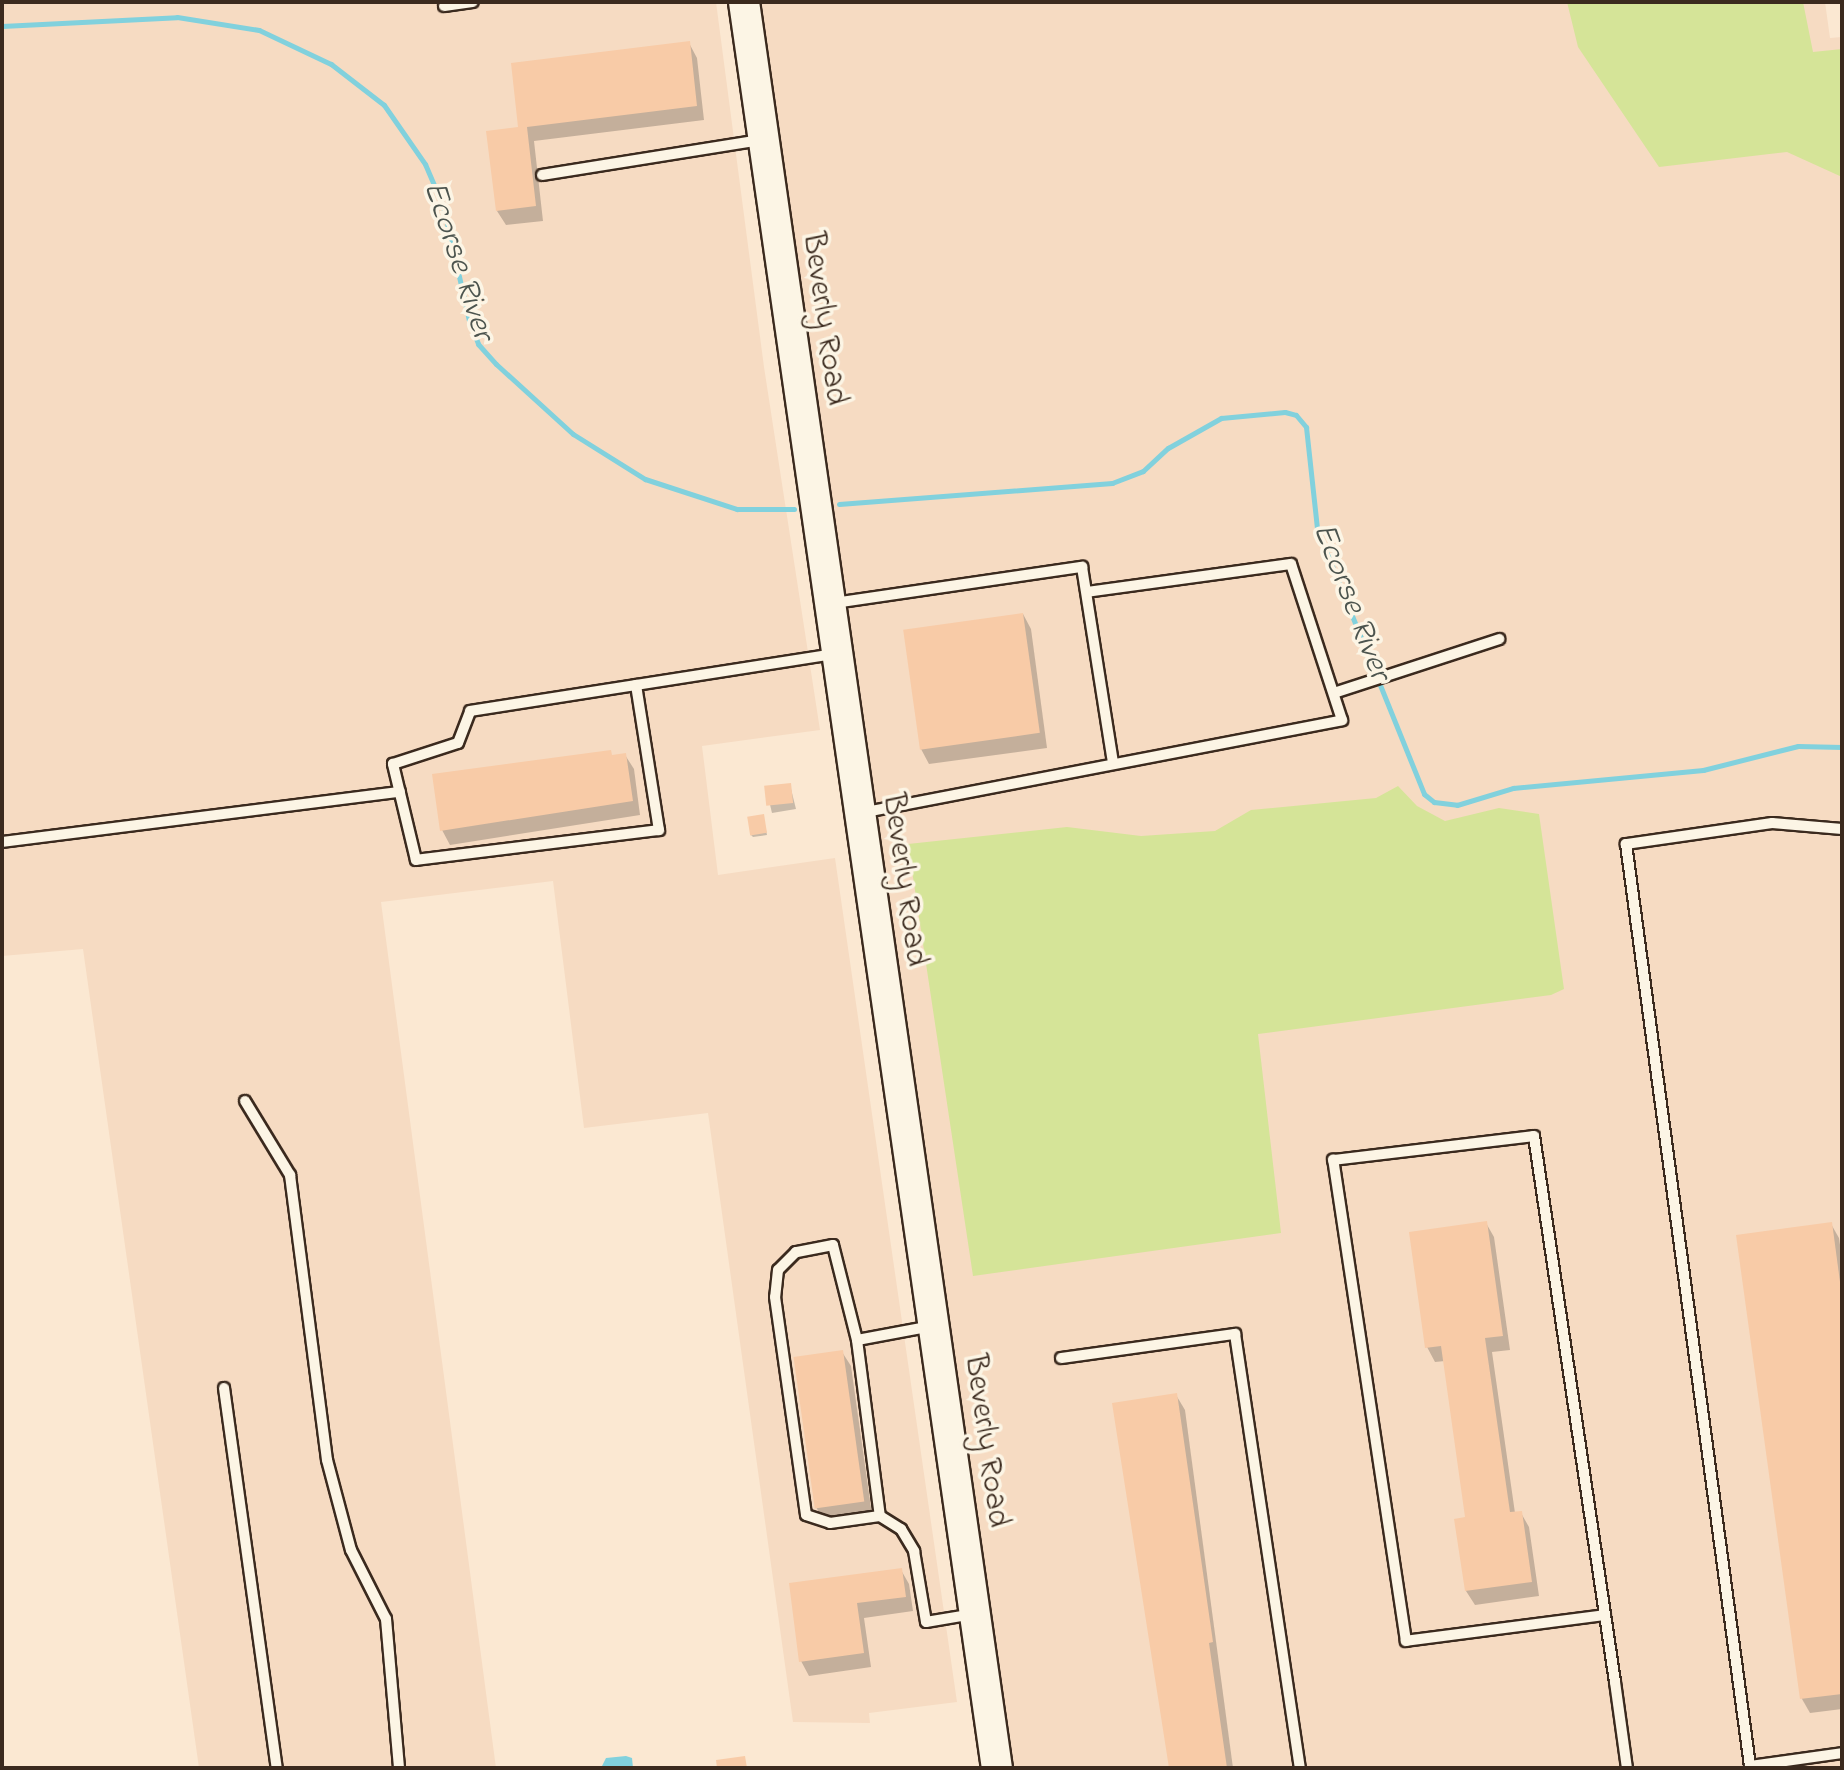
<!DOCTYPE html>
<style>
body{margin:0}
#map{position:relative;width:1844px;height:1770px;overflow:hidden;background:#fbe8d2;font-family:"Indie Flower",sans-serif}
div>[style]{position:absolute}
.built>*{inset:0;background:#f6dbc2}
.green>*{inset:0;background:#d5e498}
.water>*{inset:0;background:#81d1dd}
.shadow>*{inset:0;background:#0003}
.stream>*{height:5px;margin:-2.5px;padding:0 2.5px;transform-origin:2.5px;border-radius:2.5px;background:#81d1dd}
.building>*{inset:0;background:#f8cba7;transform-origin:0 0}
.roads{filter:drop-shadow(2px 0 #3b2a1e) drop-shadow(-2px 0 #3b2a1e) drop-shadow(0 2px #3b2a1e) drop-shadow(0 -2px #3b2a1e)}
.lane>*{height:10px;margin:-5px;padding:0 5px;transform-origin:5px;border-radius:5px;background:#fcf5e5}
.secondary>*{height:30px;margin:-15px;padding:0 15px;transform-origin:15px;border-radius:15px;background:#fcf5e5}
span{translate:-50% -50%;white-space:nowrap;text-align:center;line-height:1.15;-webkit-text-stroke:7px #fcf5e5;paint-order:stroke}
.street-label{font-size:32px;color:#3b2a1e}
.water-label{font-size:33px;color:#4c544e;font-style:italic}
.frame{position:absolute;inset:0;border:4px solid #3b2a1e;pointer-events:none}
</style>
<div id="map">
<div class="built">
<i style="clip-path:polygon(2px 2px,716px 2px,764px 367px,820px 730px,702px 746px,718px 875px,835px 858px,957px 1702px,869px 1713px,870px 1723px,793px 1722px,708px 1113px,584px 1128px,553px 881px,381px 902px,496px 1768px,199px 1768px,83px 949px,2px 956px)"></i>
<i style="clip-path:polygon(758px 2px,1825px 2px,1830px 38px,1842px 37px,1842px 1768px,1009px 1768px)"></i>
</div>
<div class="green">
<i style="clip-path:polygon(1567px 2px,1803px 2px,1813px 52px,1842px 49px,1842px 177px,1787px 152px,1659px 167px,1578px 47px)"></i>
<i style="clip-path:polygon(1398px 786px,1417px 806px,1445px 821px,1499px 808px,1539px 814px,1564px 989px,1551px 995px,1258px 1034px,1281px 1233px,973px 1276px,908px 844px,1067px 827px,1141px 836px,1215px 831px,1251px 810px,1376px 798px)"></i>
</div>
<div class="water">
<i style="clip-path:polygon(626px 1756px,632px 1758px,633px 1768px,601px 1768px,606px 1758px)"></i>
</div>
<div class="shadow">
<i style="clip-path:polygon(689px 43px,697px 58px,704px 120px,534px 141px,543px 221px,506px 225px,497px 211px,520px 129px)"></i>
<i style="clip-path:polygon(1023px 614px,1031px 629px,1047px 748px,929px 764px,921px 749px)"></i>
<i style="clip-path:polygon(625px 755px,634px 769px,640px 815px,450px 845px,442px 830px)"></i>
<i style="clip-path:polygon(790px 785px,796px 809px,772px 813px,766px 788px)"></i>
<i style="clip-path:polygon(763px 816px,767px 835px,753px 837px,751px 835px)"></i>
<i style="clip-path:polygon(1486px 1223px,1494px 1237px,1510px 1350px,1492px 1352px,1515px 1513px,1521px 1513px,1529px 1527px,1539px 1596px,1475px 1605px,1466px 1591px,1456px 1520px,1467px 1519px,1445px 1361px,1435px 1362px,1427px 1347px)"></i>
<i style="clip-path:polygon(1831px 1224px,1839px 1238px,1842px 1259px,1842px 1709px,1810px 1713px,1802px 1699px,1738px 1237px)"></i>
<i style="clip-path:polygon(842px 1352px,851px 1366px,872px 1515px,824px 1522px,816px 1507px)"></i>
<i style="clip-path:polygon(1176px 1395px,1185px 1410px,1233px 1768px,1170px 1768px,1114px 1404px)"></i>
<i style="clip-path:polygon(901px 1570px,909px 1584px,913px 1611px,864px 1618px,871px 1667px,809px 1676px,801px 1661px,791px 1584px)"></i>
</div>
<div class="stream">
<i style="left:2px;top:26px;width:175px;rotate:-2.9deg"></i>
<i style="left:177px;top:17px;width:83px;rotate:9deg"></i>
<i style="left:259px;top:30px;width:80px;rotate:25.3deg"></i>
<i style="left:331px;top:64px;width:67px;rotate:37.7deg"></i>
<i style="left:384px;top:105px;width:72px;rotate:55.2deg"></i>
<i style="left:425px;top:164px;width:46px;rotate:66.8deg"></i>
<i style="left:443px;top:206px;width:117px;rotate:77.2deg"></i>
<i style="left:469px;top:320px;width:26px;rotate:69deg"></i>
<i style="left:478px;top:344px;width:27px;rotate:48deg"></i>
<i style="left:496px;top:364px;width:104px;rotate:42.3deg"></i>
<i style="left:573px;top:434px;width:85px;rotate:32deg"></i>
<i style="left:645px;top:479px;width:97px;rotate:18.1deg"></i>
<i style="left:737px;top:509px;width:57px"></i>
<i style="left:839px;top:504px;width:274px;rotate:-4.4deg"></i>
<i style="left:1112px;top:483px;width:33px;rotate:-21deg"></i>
<i style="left:1143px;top:471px;width:34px;rotate:-43deg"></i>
<i style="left:1168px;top:448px;width:61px;rotate:-29.5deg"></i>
<i style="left:1221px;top:418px;width:64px;rotate:-5.4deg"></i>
<i style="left:1285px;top:412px;width:11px;rotate:15deg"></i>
<i style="left:1296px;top:415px;width:16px;rotate:50deg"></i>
<i style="left:1306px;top:427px;width:103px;rotate:83.8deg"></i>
<i style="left:1317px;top:529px;width:286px;rotate:68deg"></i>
<i style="left:1424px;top:794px;width:13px;rotate:39deg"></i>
<i style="left:1434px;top:802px;width:23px;rotate:7deg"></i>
<i style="left:1457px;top:805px;width:59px;rotate:-16.9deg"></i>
<i style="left:1513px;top:788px;width:191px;rotate:-5.4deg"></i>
<i style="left:1703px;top:770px;width:98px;rotate:-14.2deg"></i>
<i style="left:1798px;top:746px;width:44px;rotate:1.3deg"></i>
</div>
<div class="building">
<i style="clip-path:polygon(690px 41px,697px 106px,527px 127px,536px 206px,496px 211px,486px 131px,518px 127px,511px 63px)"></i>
<i style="left:1023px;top:613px;width:121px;height:121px;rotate:82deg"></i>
<i style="clip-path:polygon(611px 750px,612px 755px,626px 753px,633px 801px,440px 831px,432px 774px)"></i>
<i style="left:791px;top:783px;width:20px;height:27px;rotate:84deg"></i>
<i style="left:764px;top:814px;width:19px;height:17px;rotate:81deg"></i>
<i style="clip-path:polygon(1487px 1221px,1503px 1336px,1485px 1338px,1510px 1512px,1522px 1511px,1532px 1582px,1465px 1591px,1454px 1519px,1465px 1517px,1441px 1346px,1425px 1348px,1409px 1232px)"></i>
<i style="clip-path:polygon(1832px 1222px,1842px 1297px,1842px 1694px,1800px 1699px,1736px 1235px)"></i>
<i style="left:843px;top:1350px;width:153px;height:50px;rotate:82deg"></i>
<i style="clip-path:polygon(1177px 1393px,1213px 1642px,1209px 1643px,1227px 1768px,1169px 1768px,1112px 1403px)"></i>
<i style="clip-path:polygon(902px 1568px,906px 1597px,857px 1603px,864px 1653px,799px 1662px,789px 1583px)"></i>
<i style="clip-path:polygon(745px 1756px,747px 1768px,717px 1768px,716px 1760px)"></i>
</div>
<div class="roads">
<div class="lane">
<i style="left:444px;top:6px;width:29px;rotate:-8deg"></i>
<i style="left:542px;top:175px;width:221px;rotate:-9.1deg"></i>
<i style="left:834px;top:603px;width:251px;rotate:-8.3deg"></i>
<i style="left:1082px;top:567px;width:197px;rotate:81deg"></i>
<i style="left:636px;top:685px;width:147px;rotate:81deg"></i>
<i style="left:659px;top:830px;width:245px;rotate:173deg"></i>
<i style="left:416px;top:860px;width:99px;rotate:-103.5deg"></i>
<i style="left:393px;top:764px;width:68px;rotate:-17.9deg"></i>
<i style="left:458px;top:743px;width:34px;rotate:-69deg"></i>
<i style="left:470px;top:711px;width:369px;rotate:-8.9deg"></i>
<i style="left:1334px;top:693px;width:174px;rotate:-18.1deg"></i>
<i style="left:861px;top:813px;width:490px;rotate:-10.9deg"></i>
<i style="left:1342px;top:720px;width:164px;rotate:-108.1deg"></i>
<i style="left:1291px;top:564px;width:206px;rotate:172.2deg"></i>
<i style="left:1842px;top:829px;width:70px;rotate:-175.1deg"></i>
<i style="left:1772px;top:823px;width:148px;rotate:171.8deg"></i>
<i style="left:1626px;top:844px;width:930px;rotate:82.34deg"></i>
<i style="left:1750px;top:1766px;width:93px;rotate:-8deg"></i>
<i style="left:2px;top:842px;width:401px;rotate:-7.2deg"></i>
<i style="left:245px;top:1101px;width:87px;rotate:58.7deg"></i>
<i style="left:290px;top:1175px;width:287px;rotate:82.6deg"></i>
<i style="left:327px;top:1460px;width:93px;rotate:75.1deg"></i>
<i style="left:351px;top:1550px;width:77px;rotate:63.1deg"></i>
<i style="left:386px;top:1619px;width:150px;rotate:85deg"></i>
<i style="left:932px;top:1326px;width:76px;rotate:169.4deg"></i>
<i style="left:857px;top:1340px;width:98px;rotate:-104.2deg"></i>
<i style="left:833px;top:1245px;width:38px;rotate:169deg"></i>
<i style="left:796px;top:1252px;width:25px;rotate:135deg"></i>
<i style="left:778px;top:1270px;width:27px;rotate:96deg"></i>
<i style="left:775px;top:1297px;width:220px;rotate:81.9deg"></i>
<i style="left:806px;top:1515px;width:25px;rotate:18deg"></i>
<i style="left:830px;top:1523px;width:50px;rotate:-8deg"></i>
<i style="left:880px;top:1516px;width:25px;rotate:32deg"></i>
<i style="left:901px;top:1529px;width:26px;rotate:59deg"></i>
<i style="left:914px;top:1551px;width:72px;rotate:80.4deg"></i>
<i style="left:926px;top:1622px;width:49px;rotate:-9.5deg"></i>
<i style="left:857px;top:1340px;width:177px;rotate:82.6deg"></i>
<i style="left:1061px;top:1358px;width:176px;rotate:-7.9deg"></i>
<i style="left:1235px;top:1334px;width:439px;rotate:81.5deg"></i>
<i style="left:224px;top:1388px;width:384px;rotate:82.1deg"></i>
<i style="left:1605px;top:1615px;width:201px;rotate:172.6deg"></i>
<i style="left:1406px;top:1641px;width:487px;rotate:-98.6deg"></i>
<i style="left:1333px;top:1160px;width:202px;rotate:-6.8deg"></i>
<i style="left:1534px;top:1136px;width:552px;rotate:81.56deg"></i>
<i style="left:1615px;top:1682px;width:87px;rotate:82.1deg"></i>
</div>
<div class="secondary">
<i style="left:744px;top:2px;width:1784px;rotate:81.85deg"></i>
</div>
</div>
<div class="street-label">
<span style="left:823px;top:319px;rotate:82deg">Beverly Road</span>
<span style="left:903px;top:880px;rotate:82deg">Beverly Road</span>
<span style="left:985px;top:1441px;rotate:82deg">Beverly Road</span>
</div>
<div class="water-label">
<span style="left:457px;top:261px;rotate:72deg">Ecorse River</span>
<span style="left:1350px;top:602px;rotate:69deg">Ecorse River</span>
</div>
<div class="frame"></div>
</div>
